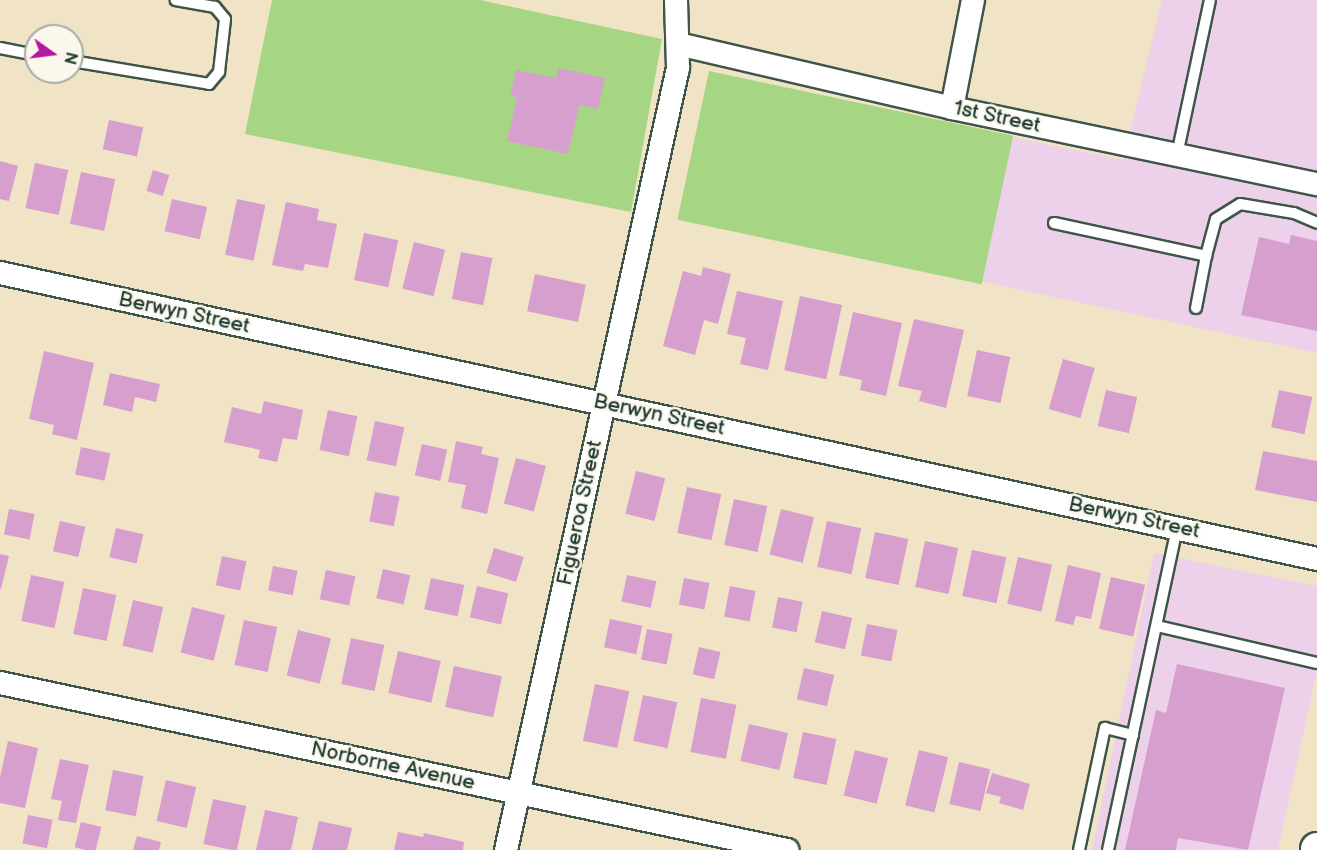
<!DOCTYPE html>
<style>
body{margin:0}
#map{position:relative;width:1317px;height:850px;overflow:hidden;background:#f1e3c6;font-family:"Balsamiq Sans",sans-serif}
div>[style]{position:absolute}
.built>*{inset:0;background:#edd0e9}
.green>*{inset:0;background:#a6d684;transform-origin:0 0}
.building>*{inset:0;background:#d69fce;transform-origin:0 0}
.roads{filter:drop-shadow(2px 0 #3e564a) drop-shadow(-2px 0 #3e564a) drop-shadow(0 2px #3e564a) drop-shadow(0 -2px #3e564a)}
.service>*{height:10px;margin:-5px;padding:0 5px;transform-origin:5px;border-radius:5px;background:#fff}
.minor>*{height:22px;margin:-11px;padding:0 11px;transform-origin:11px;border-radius:11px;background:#fff}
.secondary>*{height:32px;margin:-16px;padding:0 16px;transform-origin:16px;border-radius:16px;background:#fff}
span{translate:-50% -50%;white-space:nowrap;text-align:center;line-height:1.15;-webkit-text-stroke:5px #fbf7ec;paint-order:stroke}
.street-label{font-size:21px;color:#1f3d34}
.north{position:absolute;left:24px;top:24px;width:60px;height:60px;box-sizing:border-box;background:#fbf7ec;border:2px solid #a3ada2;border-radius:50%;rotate:104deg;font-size:16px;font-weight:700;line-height:24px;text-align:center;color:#1f3d34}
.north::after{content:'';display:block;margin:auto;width:21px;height:27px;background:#b5179e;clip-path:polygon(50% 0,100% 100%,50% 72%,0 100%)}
</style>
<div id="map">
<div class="built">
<i style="clip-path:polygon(1162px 0,1317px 0,1317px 353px,979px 281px,1013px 137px,1123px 160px)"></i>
<i style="clip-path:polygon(1154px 553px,1317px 586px,1317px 670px,1278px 850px,1092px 850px)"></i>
</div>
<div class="green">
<i style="clip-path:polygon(272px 0,480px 0,662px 39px,631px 212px,245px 134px)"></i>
<i style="left:709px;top:71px;width:311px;height:152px;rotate:12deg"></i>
</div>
<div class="building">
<i style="clip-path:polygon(559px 68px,605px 78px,598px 109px,579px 105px,568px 154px,507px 141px,517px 97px,510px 96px,516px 70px,556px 78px)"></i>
<i style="left:109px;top:120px;width:35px;height:30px;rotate:12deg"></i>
<i style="clip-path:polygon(0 161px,18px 166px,9px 201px,0 199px)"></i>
<i style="left:35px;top:163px;width:34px;height:46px;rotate:12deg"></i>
<i style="left:153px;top:170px;width:17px;height:22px;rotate:17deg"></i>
<i style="left:81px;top:172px;width:35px;height:53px;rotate:12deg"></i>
<i style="left:172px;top:199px;width:36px;height:33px;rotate:13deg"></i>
<i style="left:237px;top:199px;width:29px;height:57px;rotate:12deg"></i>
<i style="clip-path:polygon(286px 202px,319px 209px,317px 220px,337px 224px,328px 268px,305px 264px,303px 271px,272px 265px)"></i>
<i style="left:364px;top:233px;width:35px;height:48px;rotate:12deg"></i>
<i style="clip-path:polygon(1291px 235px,1317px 241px,1317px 331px,1241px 315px,1259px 237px,1289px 244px)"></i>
<i style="left:414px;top:242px;width:32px;height:48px;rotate:14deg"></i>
<i style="left:461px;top:252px;width:32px;height:48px;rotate:11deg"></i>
<i style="clip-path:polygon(703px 267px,731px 274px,718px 324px,704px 320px,695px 355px,663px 346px,683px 271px,701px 276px)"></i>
<i style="left:535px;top:274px;width:52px;height:38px;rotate:12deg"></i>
<i style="clip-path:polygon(737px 291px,783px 301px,768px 370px,740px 364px,746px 338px,727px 334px)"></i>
<i style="left:800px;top:296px;width:43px;height:76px;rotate:12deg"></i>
<i style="clip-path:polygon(853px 312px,902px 323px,886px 396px,860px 390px,862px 380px,839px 375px)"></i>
<i style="clip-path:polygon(914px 319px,964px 330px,946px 408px,919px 401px,922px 391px,898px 386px)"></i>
<i style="left:977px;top:350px;width:34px;height:47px;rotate:12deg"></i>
<i style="clip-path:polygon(44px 351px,94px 363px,77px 440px,52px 434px,54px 425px,29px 419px)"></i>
<i style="left:1063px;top:359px;width:33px;height:52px;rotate:16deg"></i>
<i style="clip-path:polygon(110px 373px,160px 384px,156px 402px,135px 397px,132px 412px,103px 405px)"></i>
<i style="left:1106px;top:390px;width:32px;height:37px;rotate:13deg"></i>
<i style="left:1279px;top:390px;width:34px;height:38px;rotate:12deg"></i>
<i style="clip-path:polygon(264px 401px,303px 410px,297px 440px,283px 438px,277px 462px,258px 458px,260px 450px,224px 442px,232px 407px,261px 414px)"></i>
<i style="left:328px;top:410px;width:30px;height:41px;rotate:12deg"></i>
<i style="left:375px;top:421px;width:30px;height:40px;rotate:12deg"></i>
<i style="clip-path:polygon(456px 441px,483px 447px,481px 454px,499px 458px,487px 514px,461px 508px,466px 485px,448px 482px)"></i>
<i style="left:422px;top:444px;width:26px;height:32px;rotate:13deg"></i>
<i style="left:81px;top:447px;width:30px;height:28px;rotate:12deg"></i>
<i style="clip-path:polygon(1263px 451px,1317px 461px,1317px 502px,1255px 490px)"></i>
<i style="left:516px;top:458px;width:31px;height:47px;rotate:15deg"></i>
<i style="left:636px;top:471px;width:30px;height:44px;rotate:14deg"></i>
<i style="left:687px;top:487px;width:35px;height:47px;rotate:12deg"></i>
<i style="left:375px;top:492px;width:25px;height:30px;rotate:11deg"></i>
<i style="left:734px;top:499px;width:34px;height:47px;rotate:12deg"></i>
<i style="left:9px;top:509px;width:26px;height:26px;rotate:11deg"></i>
<i style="left:781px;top:509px;width:34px;height:47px;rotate:14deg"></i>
<i style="left:60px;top:521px;width:26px;height:31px;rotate:13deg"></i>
<i style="left:827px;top:521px;width:35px;height:47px;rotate:12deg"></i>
<i style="left:116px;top:528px;width:28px;height:30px;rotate:13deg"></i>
<i style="left:875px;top:532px;width:34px;height:47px;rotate:12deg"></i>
<i style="left:925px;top:541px;width:34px;height:47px;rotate:12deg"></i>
<i style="left:494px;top:548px;width:31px;height:26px;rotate:17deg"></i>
<i style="left:972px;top:550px;width:35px;height:47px;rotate:12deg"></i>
<i style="clip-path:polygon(0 554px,9px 556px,1px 589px,0 589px)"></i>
<i style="left:222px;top:556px;width:25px;height:30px;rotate:12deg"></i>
<i style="left:1018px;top:557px;width:35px;height:48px;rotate:13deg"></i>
<i style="clip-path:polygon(1068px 565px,1101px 573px,1091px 619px,1076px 616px,1073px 625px,1055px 621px)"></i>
<i style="left:273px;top:566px;width:25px;height:25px;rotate:11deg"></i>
<i style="left:383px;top:569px;width:28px;height:30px;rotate:13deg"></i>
<i style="left:326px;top:570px;width:30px;height:30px;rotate:12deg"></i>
<i style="left:31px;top:575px;width:34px;height:47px;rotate:12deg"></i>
<i style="left:627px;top:575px;width:30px;height:27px;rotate:12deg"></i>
<i style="left:1111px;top:577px;width:35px;height:53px;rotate:13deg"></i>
<i style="left:431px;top:578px;width:34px;height:32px;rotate:12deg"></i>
<i style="left:684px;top:578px;width:26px;height:27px;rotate:11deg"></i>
<i style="left:477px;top:586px;width:32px;height:32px;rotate:13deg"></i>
<i style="left:730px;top:586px;width:26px;height:31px;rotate:11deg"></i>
<i style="left:83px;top:588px;width:34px;height:47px;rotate:12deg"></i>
<i style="left:778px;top:597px;width:25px;height:31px;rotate:11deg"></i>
<i style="left:133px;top:600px;width:31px;height:47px;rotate:13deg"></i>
<i style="left:192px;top:607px;width:34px;height:47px;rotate:14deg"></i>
<i style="left:822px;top:611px;width:31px;height:32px;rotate:13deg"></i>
<i style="left:610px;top:619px;width:33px;height:29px;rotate:12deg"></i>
<i style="left:244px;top:620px;width:34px;height:46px;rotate:12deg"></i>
<i style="left:867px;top:624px;width:31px;height:32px;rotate:11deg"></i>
<i style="left:647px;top:629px;width:26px;height:31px;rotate:11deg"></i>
<i style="left:298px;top:630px;width:34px;height:47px;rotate:14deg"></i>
<i style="left:351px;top:638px;width:34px;height:47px;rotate:12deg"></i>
<i style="left:699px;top:647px;width:22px;height:28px;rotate:13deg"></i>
<i style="left:398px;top:651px;width:44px;height:43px;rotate:13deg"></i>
<i style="clip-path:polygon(1177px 664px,1285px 688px,1248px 850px,1178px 838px,1176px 850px,1125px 850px,1156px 710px,1166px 713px)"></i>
<i style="left:454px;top:666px;width:49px;height:42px;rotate:12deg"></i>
<i style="left:804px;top:668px;width:31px;height:32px;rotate:13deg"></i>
<i style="left:595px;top:684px;width:35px;height:58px;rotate:12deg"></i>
<i style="left:643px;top:695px;width:35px;height:47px;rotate:12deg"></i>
<i style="left:701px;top:698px;width:36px;height:55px;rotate:11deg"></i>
<i style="left:749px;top:724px;width:40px;height:38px;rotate:13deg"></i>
<i style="left:803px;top:732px;width:34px;height:47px;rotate:12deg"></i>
<i style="clip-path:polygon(8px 741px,38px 748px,25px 808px,0 803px,0 777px)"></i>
<i style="left:855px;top:750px;width:34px;height:47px;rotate:14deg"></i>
<i style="left:919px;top:750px;width:30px;height:57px;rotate:14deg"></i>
<i style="clip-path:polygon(60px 759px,89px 765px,76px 823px,58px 820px,62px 801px,51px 799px)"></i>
<i style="left:959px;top:762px;width:32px;height:43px;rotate:13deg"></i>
<i style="left:113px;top:770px;width:31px;height:41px;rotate:11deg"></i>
<i style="clip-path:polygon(992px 773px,1030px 784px,1023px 810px,999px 803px,1001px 797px,986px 793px)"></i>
<i style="left:166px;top:780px;width:31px;height:42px;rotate:13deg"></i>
<i style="left:213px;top:799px;width:34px;height:46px;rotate:12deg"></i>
<i style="clip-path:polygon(265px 810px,298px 817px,291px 850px,256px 850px)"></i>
<i style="left:28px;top:815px;width:25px;height:29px;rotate:11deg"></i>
<i style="clip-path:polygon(319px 821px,352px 828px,347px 850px,312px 850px)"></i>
<i style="left:81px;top:822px;width:21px;height:26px;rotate:14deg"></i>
<i style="clip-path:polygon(398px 832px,423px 837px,424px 833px,464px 842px,463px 850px,394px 850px)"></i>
<i style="clip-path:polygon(137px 836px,161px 842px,159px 850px,133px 850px)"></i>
</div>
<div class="roads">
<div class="service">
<i style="left:0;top:48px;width:37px;rotate:11deg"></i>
<i style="left:72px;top:61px;width:139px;rotate:9.5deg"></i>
<i style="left:209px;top:84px;width:16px;rotate:-50deg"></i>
<i style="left:219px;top:72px;width:53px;rotate:-83.5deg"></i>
<i style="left:225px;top:19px;width:16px;rotate:-130deg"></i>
<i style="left:215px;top:7px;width:40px;rotate:-170deg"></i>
<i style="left:1177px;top:155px;width:158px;rotate:-78deg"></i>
<i style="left:1054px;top:223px;width:156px;rotate:12.2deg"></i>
<i style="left:1206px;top:256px;width:38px;rotate:-75deg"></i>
<i style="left:1216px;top:219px;width:28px;rotate:-32deg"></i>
<i style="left:1240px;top:204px;width:55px;rotate:9.5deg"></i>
<i style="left:1294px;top:213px;width:25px;rotate:23deg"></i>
<i style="left:1196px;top:308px;width:53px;rotate:-79.1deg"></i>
<i style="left:1157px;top:626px;width:164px;rotate:13deg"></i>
<i style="left:1079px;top:850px;width:125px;rotate:-78deg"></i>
<i style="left:1105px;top:728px;width:29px;rotate:14deg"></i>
<i style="left:1108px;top:850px;width:329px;rotate:-77.9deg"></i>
</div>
<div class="minor">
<i style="left:678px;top:44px;width:281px;rotate:13.1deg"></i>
<i style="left:952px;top:108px;width:373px;rotate:11.8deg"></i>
<i style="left:952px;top:108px;width:110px;rotate:-79deg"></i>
<i style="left:0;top:273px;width:1348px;rotate:12.25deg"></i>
<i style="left:0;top:683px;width:805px;rotate:11.98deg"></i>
<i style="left:506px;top:850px;width:801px;rotate:-77.6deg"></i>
<i style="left:678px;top:68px;width:68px;rotate:-91.7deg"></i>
</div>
<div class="secondary">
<i style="left:1317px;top:850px;width:1px;rotate:-90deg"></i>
</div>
</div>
<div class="street-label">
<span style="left:997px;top:117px;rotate:12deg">1st Street</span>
<span style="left:184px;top:313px;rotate:12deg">Berwyn Street</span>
<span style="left:659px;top:415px;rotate:12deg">Berwyn Street</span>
<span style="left:580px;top:513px;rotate:-78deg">Figueroa Street</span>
<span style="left:1134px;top:518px;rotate:12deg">Berwyn Street</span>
<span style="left:393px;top:766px;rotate:12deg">Norborne Avenue</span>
</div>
<div class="north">N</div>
</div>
